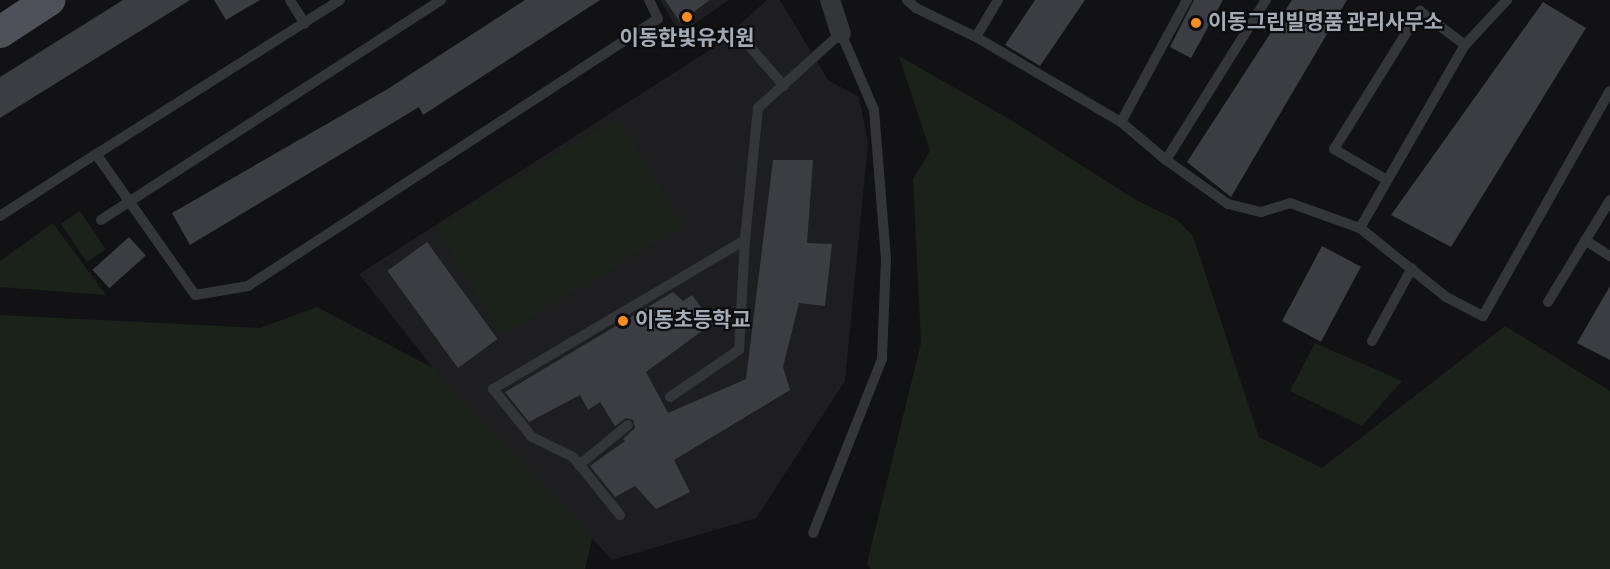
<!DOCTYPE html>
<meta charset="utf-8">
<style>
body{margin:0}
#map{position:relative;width:1610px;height:569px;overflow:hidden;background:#121214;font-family:"Alegreya Sans","Noto Sans KR",sans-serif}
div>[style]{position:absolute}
.built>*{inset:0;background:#1e1e21}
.green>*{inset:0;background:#1a221a;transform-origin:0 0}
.building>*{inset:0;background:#3c3d42;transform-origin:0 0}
.service>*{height:10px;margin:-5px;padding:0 5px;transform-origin:5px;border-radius:5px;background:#333539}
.minor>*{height:20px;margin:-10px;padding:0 10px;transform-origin:10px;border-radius:10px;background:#333539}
.primary>*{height:32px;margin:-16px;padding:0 16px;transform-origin:16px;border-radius:16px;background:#4e5258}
.dots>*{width:16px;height:16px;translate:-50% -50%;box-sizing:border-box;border:3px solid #0d0d0f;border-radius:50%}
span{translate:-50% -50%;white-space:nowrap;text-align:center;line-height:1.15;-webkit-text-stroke:4.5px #0d0d0f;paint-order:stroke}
.poi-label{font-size:21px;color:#a2abb6;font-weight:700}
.left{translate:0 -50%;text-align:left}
</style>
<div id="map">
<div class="built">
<i style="clip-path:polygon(660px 0,729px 0,680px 34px)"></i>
<i style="clip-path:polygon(767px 0,780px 0,828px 80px,859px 97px,868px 143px,845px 381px,756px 518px,612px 560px,433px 368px,359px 274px,713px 48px)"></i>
</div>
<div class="green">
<i style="clip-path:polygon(899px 56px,1011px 120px,1134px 199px,1177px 220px,1193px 236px,1259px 437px,1322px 468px,1505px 326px,1610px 391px,1610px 569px,871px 569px,867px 563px,921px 343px,913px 179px,930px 151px)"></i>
<i style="left:618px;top:117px;width:127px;height:213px;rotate:59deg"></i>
<i style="left:80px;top:211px;width:46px;height:23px;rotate:56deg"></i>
<i style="clip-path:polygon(53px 223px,106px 295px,0 287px,0 261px)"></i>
<i style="clip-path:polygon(317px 307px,433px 368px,593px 536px,585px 569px,0 569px,0 315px,260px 328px)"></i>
<i style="clip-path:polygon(1315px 343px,1402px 381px,1362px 426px,1290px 391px)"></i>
</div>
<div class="building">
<i style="clip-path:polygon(123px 0,190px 0,0 118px,0 77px)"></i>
<i style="clip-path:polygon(214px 0,260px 0,226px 20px)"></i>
<i style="clip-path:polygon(525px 0,600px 0,423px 115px,419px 107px,190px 245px,172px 213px,386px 90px)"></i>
<i style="clip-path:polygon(665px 0,710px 0,680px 22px)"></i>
<i style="clip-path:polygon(1035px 0,1085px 0,1040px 66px,1005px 45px)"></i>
<i style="clip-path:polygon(1194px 0,1223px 0,1191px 58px,1170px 47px)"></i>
<i style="clip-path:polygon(1292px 0,1347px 0,1231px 197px,1187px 162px)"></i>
<i style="clip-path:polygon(1543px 2px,1586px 28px,1451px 247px,1391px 215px)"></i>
<i style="clip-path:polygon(773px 160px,813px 160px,807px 243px,832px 244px,825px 306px,799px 303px,783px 367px,790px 390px,674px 460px,690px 492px,656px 509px,635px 486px,615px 497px,590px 466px,625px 441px,623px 439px,635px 428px,633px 420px,626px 418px,615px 426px,600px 402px,588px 410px,580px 395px,529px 422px,505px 392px,673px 292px,683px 301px,692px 295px,713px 323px,646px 372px,668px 413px,746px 379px)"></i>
<i style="left:129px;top:237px;width:25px;height:49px;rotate:48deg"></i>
<i style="left:427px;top:242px;width:120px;height:49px;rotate:54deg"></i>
<i style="left:1322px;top:246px;width:44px;height:85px;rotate:28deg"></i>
<i style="clip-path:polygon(1610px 286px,1610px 360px,1577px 343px)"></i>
</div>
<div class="service">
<i style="left:290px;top:0;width:28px;rotate:58deg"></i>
<i style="left:340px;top:0;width:289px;rotate:147.7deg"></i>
<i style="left:96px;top:154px;width:172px;rotate:54.9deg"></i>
<i style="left:195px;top:295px;width:54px;rotate:-9.6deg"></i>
<i style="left:248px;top:286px;width:489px;rotate:-33.1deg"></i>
<i style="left:658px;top:19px;width:21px;rotate:-115deg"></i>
<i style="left:907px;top:0;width:12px;rotate:42deg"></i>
<i style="left:916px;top:8px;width:67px;rotate:25.8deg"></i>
<i style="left:976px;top:37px;width:168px;rotate:30.4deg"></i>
<i style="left:1121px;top:122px;width:59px;rotate:40.2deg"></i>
<i style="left:1166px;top:160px;width:76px;rotate:35.4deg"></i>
<i style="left:1228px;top:204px;width:34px;rotate:14deg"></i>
<i style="left:1261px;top:212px;width:30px;rotate:-17deg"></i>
<i style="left:1290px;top:203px;width:74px;rotate:19.7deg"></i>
<i style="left:1360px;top:228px;width:110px;rotate:38.7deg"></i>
<i style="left:1446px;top:297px;width:42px;rotate:27.2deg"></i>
<i style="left:1483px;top:316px;width:258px;rotate:-60.6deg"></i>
<i style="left:976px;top:37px;width:43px;rotate:-59.3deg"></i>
<i style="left:744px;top:40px;width:61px;rotate:49deg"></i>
<i style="left:1121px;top:122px;width:139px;rotate:-61.6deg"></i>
<i style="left:1166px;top:160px;width:189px;rotate:-58deg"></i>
<i style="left:1387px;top:180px;width:61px;rotate:-149.7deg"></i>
<i style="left:1334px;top:149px;width:163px;rotate:-58.1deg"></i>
<i style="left:1420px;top:11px;width:56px;rotate:37.1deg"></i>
<i style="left:0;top:216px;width:114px;rotate:-32.9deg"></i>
<i style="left:101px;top:220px;width:405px;rotate:-32.9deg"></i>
<i style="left:1360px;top:228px;width:211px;rotate:-60.2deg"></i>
<i style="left:1465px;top:45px;width:62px;rotate:-47deg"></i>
<i style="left:1585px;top:240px;width:30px;rotate:33deg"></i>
<i style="left:1548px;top:302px;width:119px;rotate:-58.7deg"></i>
<i style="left:1372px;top:341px;width:83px;rotate:-61.3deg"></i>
<i style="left:670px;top:397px;width:83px;rotate:-34.3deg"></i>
<i style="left:739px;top:350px;width:110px;rotate:-86.9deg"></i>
<i style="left:745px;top:240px;width:133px;rotate:-84.4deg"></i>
<i style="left:758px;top:108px;width:112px;rotate:-42.1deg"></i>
<i style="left:841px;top:33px;width:84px;rotate:66.8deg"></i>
<i style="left:874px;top:110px;width:148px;rotate:85.4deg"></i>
<i style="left:886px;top:258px;width:101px;rotate:92.3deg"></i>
<i style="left:882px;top:359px;width:187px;rotate:111.6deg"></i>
<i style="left:579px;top:465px;width:63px;rotate:-39.2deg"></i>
<i style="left:620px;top:515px;width:75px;rotate:-129deg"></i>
<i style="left:573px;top:457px;width:46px;rotate:-154deg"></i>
<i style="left:532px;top:437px;width:62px;rotate:-129.1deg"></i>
<i style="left:493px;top:389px;width:293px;rotate:-30.6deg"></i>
</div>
<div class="minor">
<i style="left:830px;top:0;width:35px;rotate:72deg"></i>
</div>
<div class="primary">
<i style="left:0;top:32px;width:59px;rotate:-33.1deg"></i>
</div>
<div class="dots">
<i style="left:687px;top:17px;background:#ff8e1f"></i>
<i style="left:1196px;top:23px;background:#ff8e1f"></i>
<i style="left:623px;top:321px;background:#ff8e1f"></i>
</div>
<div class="poi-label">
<span class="left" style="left:1208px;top:23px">이동그린빌명품 관리사무소</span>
<span style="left:687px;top:39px">이동한빛유치원</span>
<span class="left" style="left:635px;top:321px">이동초등학교</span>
</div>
</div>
